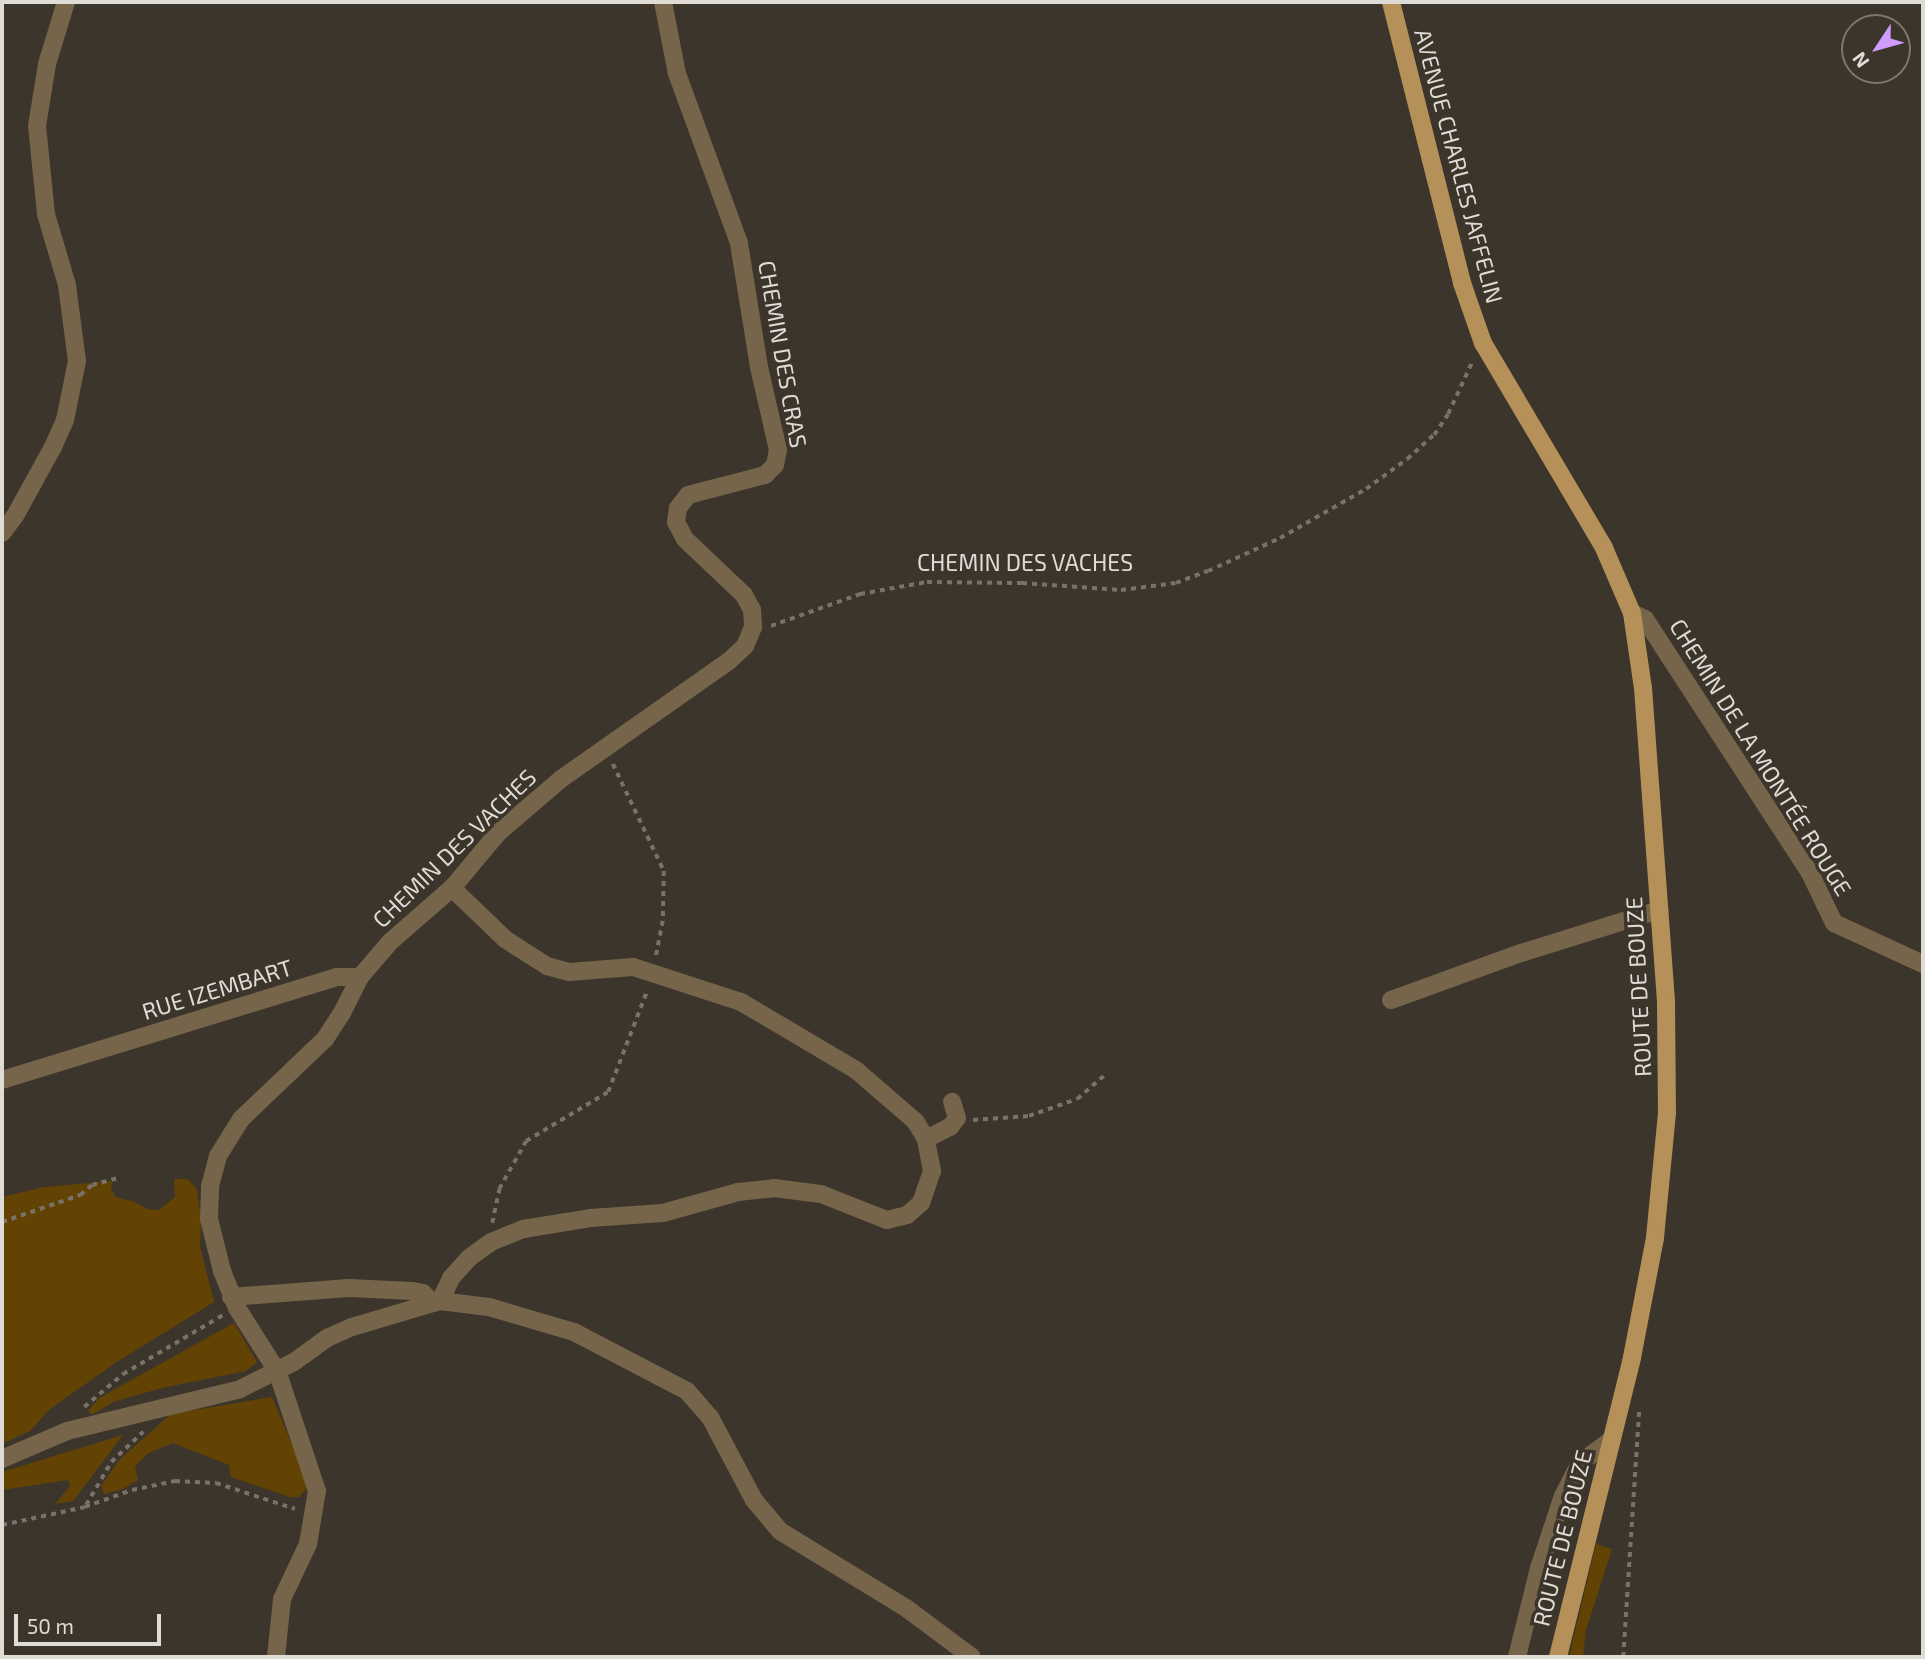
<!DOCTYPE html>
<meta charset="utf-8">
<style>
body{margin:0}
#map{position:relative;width:1925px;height:1659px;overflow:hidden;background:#3c352b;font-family:"Exo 2",sans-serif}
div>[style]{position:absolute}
.green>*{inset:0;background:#634303}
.path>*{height:3.5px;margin-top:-1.75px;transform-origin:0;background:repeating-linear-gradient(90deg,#78726a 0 5px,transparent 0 10px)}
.minor>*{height:18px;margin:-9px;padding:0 9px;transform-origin:9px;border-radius:9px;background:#76654a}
.major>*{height:18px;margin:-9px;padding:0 9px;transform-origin:9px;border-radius:9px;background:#b59159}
span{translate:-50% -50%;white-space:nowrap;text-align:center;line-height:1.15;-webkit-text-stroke:7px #3c352b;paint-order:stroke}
.street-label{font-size:23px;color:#dfdbd5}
.frame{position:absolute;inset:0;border:4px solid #dfdbd5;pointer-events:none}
.north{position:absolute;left:1841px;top:14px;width:70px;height:70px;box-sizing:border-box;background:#3c352b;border:2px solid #7d776f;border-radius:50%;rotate:234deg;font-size:19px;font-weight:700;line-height:28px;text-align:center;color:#dfdbd5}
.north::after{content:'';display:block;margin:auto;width:24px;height:32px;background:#d09dff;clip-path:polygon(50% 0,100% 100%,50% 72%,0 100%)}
.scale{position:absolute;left:14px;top:1614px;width:147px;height:32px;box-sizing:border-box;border:4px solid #dfdbd5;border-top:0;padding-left:9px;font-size:21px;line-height:24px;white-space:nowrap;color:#dfdbd5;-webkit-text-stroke:5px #3c352b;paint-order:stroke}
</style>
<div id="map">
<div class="green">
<i style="clip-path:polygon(174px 1179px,188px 1179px,197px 1190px,201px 1220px,200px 1247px,214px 1302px,115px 1363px,49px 1410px,30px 1431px,2px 1444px,2px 1197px,44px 1187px,112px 1181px,111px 1190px,116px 1197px,135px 1202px,147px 1209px,159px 1210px,175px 1197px)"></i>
<i style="clip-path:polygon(234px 1323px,257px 1362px,246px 1371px,162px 1388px,113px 1402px,92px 1415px,88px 1411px,99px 1398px)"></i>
<i style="clip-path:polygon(272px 1397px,305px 1475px,308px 1487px,299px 1497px,290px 1497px,231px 1477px,229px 1465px,173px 1443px,148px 1453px,135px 1467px,138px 1480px,123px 1489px,104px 1494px,101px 1486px,120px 1459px,171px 1414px)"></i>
<i style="clip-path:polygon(123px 1435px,73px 1501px,55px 1504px,70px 1486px,68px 1480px,2px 1490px,2px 1472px)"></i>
<i style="clip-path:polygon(1596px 1544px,1612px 1549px,1586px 1630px,1583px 1657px,1569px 1657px)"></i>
</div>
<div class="path">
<i style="left:771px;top:626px;width:95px;rotate:-19.8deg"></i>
<i style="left:860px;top:594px;width:68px;rotate:-10.2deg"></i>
<i style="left:927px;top:582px;width:95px;rotate:0.6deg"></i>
<i style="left:1022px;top:583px;width:99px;rotate:4deg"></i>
<i style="left:1121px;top:590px;width:55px;rotate:-7.3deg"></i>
<i style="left:1176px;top:583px;width:34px;rotate:-21deg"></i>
<i style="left:1208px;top:571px;width:79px;rotate:-24.6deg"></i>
<i style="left:1280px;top:538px;width:99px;rotate:-29.7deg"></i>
<i style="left:1366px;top:489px;width:51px;rotate:-36.2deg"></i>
<i style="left:1407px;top:459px;width:36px;rotate:-42deg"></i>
<i style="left:1434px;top:435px;width:25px;rotate:-56deg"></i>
<i style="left:1448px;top:414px;width:60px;rotate:-65.2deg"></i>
<i style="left:613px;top:764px;width:119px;rotate:64.5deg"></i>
<i style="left:664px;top:871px;width:50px;rotate:91.1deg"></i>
<i style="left:663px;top:921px;width:37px;rotate:101deg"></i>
<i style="left:973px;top:1120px;width:56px;rotate:-4.1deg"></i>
<i style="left:1029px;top:1116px;width:51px;rotate:-19.5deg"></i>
<i style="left:1077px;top:1099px;width:37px;rotate:-41deg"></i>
<i style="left:2px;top:1222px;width:83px;rotate:-19.1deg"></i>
<i style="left:80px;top:1195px;width:16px;rotate:-40deg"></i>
<i style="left:92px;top:1185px;width:28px;rotate:-15deg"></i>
<i style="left:492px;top:1223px;width:35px;rotate:-78deg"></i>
<i style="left:499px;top:1189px;width:55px;rotate:-60.6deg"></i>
<i style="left:526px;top:1141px;width:96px;rotate:-30.9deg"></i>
<i style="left:608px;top:1092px;width:108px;rotate:-68.9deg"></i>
<i style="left:84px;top:1407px;width:51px;rotate:-40.2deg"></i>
<i style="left:123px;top:1374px;width:116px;rotate:-30.5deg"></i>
<i style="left:86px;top:1505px;width:50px;rotate:-59.8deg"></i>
<i style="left:111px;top:1462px;width:44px;rotate:-43.2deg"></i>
<i style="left:2px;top:1525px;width:85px;rotate:-12.2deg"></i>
<i style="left:85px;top:1507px;width:50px;rotate:-19.9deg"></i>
<i style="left:132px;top:1490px;width:44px;rotate:-11.8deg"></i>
<i style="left:175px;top:1481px;width:41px;rotate:2.8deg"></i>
<i style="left:216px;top:1483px;width:83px;rotate:18.2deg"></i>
<i style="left:1623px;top:1657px;width:246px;rotate:-86.3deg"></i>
</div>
<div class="minor">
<i style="left:2px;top:533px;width:21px;rotate:-53deg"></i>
<i style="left:15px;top:516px;width:79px;rotate:-61.2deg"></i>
<i style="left:53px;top:447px;width:30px;rotate:-66deg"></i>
<i style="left:65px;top:420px;width:60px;rotate:-78.5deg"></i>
<i style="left:77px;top:361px;width:77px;rotate:-97.5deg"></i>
<i style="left:67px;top:285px;width:74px;rotate:-106.5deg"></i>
<i style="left:46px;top:214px;width:88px;rotate:-95.8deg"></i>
<i style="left:37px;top:126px;width:63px;rotate:-80.8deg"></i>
<i style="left:47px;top:64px;width:65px;rotate:-73deg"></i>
<i style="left:1632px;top:613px;width:14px;rotate:25deg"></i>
<i style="left:1645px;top:619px;width:305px;rotate:57deg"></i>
<i style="left:1811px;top:875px;width:53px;rotate:64.4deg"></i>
<i style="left:1834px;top:923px;width:98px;rotate:24.7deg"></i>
<i style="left:1391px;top:1000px;width:138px;rotate:-19.9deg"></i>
<i style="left:1521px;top:953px;width:145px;rotate:-17.3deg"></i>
<i style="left:2px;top:1080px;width:350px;rotate:-17.1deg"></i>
<i style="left:336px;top:977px;width:24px"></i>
<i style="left:926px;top:1139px;width:27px;rotate:-27deg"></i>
<i style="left:950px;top:1127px;width:11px;rotate:-52deg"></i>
<i style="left:957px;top:1118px;width:17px;rotate:-107deg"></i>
<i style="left:231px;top:1297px;width:118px;rotate:-4.4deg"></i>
<i style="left:349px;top:1288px;width:63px;rotate:2.7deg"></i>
<i style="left:412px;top:1291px;width:11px;rotate:10deg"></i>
<i style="left:423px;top:1293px;width:14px;rotate:45deg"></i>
<i style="left:440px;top:1301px;width:25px;rotate:-64deg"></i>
<i style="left:451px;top:1278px;width:27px;rotate:-48deg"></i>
<i style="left:469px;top:1258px;width:27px;rotate:-36deg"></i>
<i style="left:491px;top:1242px;width:35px;rotate:-22deg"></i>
<i style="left:523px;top:1229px;width:68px;rotate:-9.3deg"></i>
<i style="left:590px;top:1218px;width:73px;rotate:-3.9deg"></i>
<i style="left:663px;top:1213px;width:78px;rotate:-15.6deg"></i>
<i style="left:738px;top:1192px;width:36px;rotate:-6deg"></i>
<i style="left:774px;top:1188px;width:47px;rotate:7.3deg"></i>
<i style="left:821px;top:1194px;width:71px;rotate:21.5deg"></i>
<i style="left:887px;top:1220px;width:21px;rotate:-14deg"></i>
<i style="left:907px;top:1215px;width:18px;rotate:-41deg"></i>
<i style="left:921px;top:1203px;width:34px;rotate:-71deg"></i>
<i style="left:932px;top:1171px;width:33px;rotate:-101deg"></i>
<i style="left:926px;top:1139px;width:21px;rotate:-121deg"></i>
<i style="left:915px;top:1121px;width:78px;rotate:-139.2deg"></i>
<i style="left:856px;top:1070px;width:134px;rotate:-149.4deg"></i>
<i style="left:741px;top:1002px;width:114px;rotate:-162deg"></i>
<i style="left:633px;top:967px;width:64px;rotate:175.5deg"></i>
<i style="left:569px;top:972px;width:23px;rotate:-165deg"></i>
<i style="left:547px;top:966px;width:50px;rotate:-147.3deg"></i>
<i style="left:505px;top:939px;width:74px;rotate:-136.1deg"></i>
<i style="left:2px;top:1459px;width:71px;rotate:-23.3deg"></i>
<i style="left:67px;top:1431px;width:178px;rotate:-13.6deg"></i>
<i style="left:240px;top:1389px;width:60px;rotate:-26.6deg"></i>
<i style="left:294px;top:1362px;width:41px;rotate:-36deg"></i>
<i style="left:327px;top:1338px;width:27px;rotate:-24deg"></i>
<i style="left:352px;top:1327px;width:92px;rotate:-16.5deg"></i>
<i style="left:440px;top:1301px;width:49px;rotate:7deg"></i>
<i style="left:489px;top:1307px;width:89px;rotate:16.4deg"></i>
<i style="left:574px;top:1332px;width:127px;rotate:27.6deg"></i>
<i style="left:687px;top:1391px;width:35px;rotate:49deg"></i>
<i style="left:710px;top:1417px;width:94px;rotate:62.1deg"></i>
<i style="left:754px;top:1500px;width:40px;rotate:50deg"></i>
<i style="left:780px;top:1531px;width:148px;rotate:31.4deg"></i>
<i style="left:906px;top:1608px;width:82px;rotate:36.6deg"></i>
<i style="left:276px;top:1657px;width:58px;rotate:-84.1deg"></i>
<i style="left:282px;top:1599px;width:61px;rotate:-64.7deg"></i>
<i style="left:308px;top:1544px;width:54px;rotate:-80.4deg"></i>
<i style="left:317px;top:1491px;width:126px;rotate:-108.4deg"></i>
<i style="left:277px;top:1371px;width:75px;rotate:-122.4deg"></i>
<i style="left:237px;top:1308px;width:40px;rotate:-112deg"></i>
<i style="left:222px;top:1271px;width:54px;rotate:-104deg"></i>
<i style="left:209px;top:1219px;width:33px;rotate:-88deg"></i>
<i style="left:210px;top:1186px;width:31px;rotate:-75deg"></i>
<i style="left:218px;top:1156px;width:44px;rotate:-58.1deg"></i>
<i style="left:241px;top:1119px;width:116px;rotate:-43.6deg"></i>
<i style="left:325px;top:1039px;width:31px;rotate:-57deg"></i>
<i style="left:342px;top:1013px;width:40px;rotate:-63.4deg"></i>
<i style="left:360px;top:977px;width:46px;rotate:-49.4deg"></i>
<i style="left:390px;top:942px;width:82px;rotate:-41.1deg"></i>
<i style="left:452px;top:888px;width:72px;rotate:-50.1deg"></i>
<i style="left:498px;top:833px;width:83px;rotate:-40.6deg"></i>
<i style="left:561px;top:779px;width:205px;rotate:-35.1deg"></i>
<i style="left:729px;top:661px;width:22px;rotate:-43deg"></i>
<i style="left:745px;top:646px;width:21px;rotate:-67deg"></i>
<i style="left:753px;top:627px;width:17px;rotate:-93deg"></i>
<i style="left:752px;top:610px;width:17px;rotate:-118deg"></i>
<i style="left:744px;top:595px;width:81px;rotate:-136.5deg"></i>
<i style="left:685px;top:539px;width:19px;rotate:-118deg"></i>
<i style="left:676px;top:522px;width:14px;rotate:-82deg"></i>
<i style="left:678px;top:508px;width:16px;rotate:-52deg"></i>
<i style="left:688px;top:495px;width:80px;rotate:-14.6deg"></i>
<i style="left:765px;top:475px;width:14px;rotate:-45deg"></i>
<i style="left:775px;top:465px;width:15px;rotate:-79deg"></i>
<i style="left:778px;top:450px;width:85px;rotate:-102.9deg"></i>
<i style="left:759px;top:367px;width:126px;rotate:-99.2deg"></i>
<i style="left:739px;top:243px;width:180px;rotate:-110.1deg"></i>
<i style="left:677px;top:74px;width:73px;rotate:-101deg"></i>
<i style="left:1517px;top:1657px;width:92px;rotate:-76.1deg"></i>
<i style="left:1539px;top:1568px;width:76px;rotate:-71.6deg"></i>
<i style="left:1563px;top:1496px;width:36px;rotate:-63deg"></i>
<i style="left:1579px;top:1464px;width:40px;rotate:-37deg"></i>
</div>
<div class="major">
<i style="left:1391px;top:2px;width:290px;rotate:75.8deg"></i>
<i style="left:1462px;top:283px;width:64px;rotate:70.7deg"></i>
<i style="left:1483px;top:343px;width:238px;rotate:59.4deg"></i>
<i style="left:1604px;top:548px;width:71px;rotate:66.7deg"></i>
<i style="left:1632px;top:613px;width:76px;rotate:81.7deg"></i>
<i style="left:1643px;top:688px;width:315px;rotate:85.8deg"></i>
<i style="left:1666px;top:1002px;width:111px;rotate:89.5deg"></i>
<i style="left:1667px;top:1113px;width:126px;rotate:95.5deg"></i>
<i style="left:1655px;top:1238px;width:122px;rotate:100.9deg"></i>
<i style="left:1632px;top:1358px;width:308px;rotate:103.9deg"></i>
</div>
<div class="street-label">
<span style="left:1459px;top:166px;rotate:75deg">AVENUE CHARLES JAFFELIN</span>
<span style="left:783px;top:354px;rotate:80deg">CHEMIN DES CRAS</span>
<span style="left:1025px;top:562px">CHEMIN DES VACHES</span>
<span style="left:1761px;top:757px;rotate:58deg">CHEMIN DE LA MONTÉE ROUGE</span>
<span style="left:454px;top:848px;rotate:-44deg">CHEMIN DES VACHES</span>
<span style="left:1638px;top:987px;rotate:-93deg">ROUTE DE BOUZE</span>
<span style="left:217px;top:989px;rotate:-17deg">RUE IZEMBART</span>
<span style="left:1562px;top:1538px;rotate:-76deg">ROUTE DE BOUZE</span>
</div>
<div class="frame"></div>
<div class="north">N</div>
<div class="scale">50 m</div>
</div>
